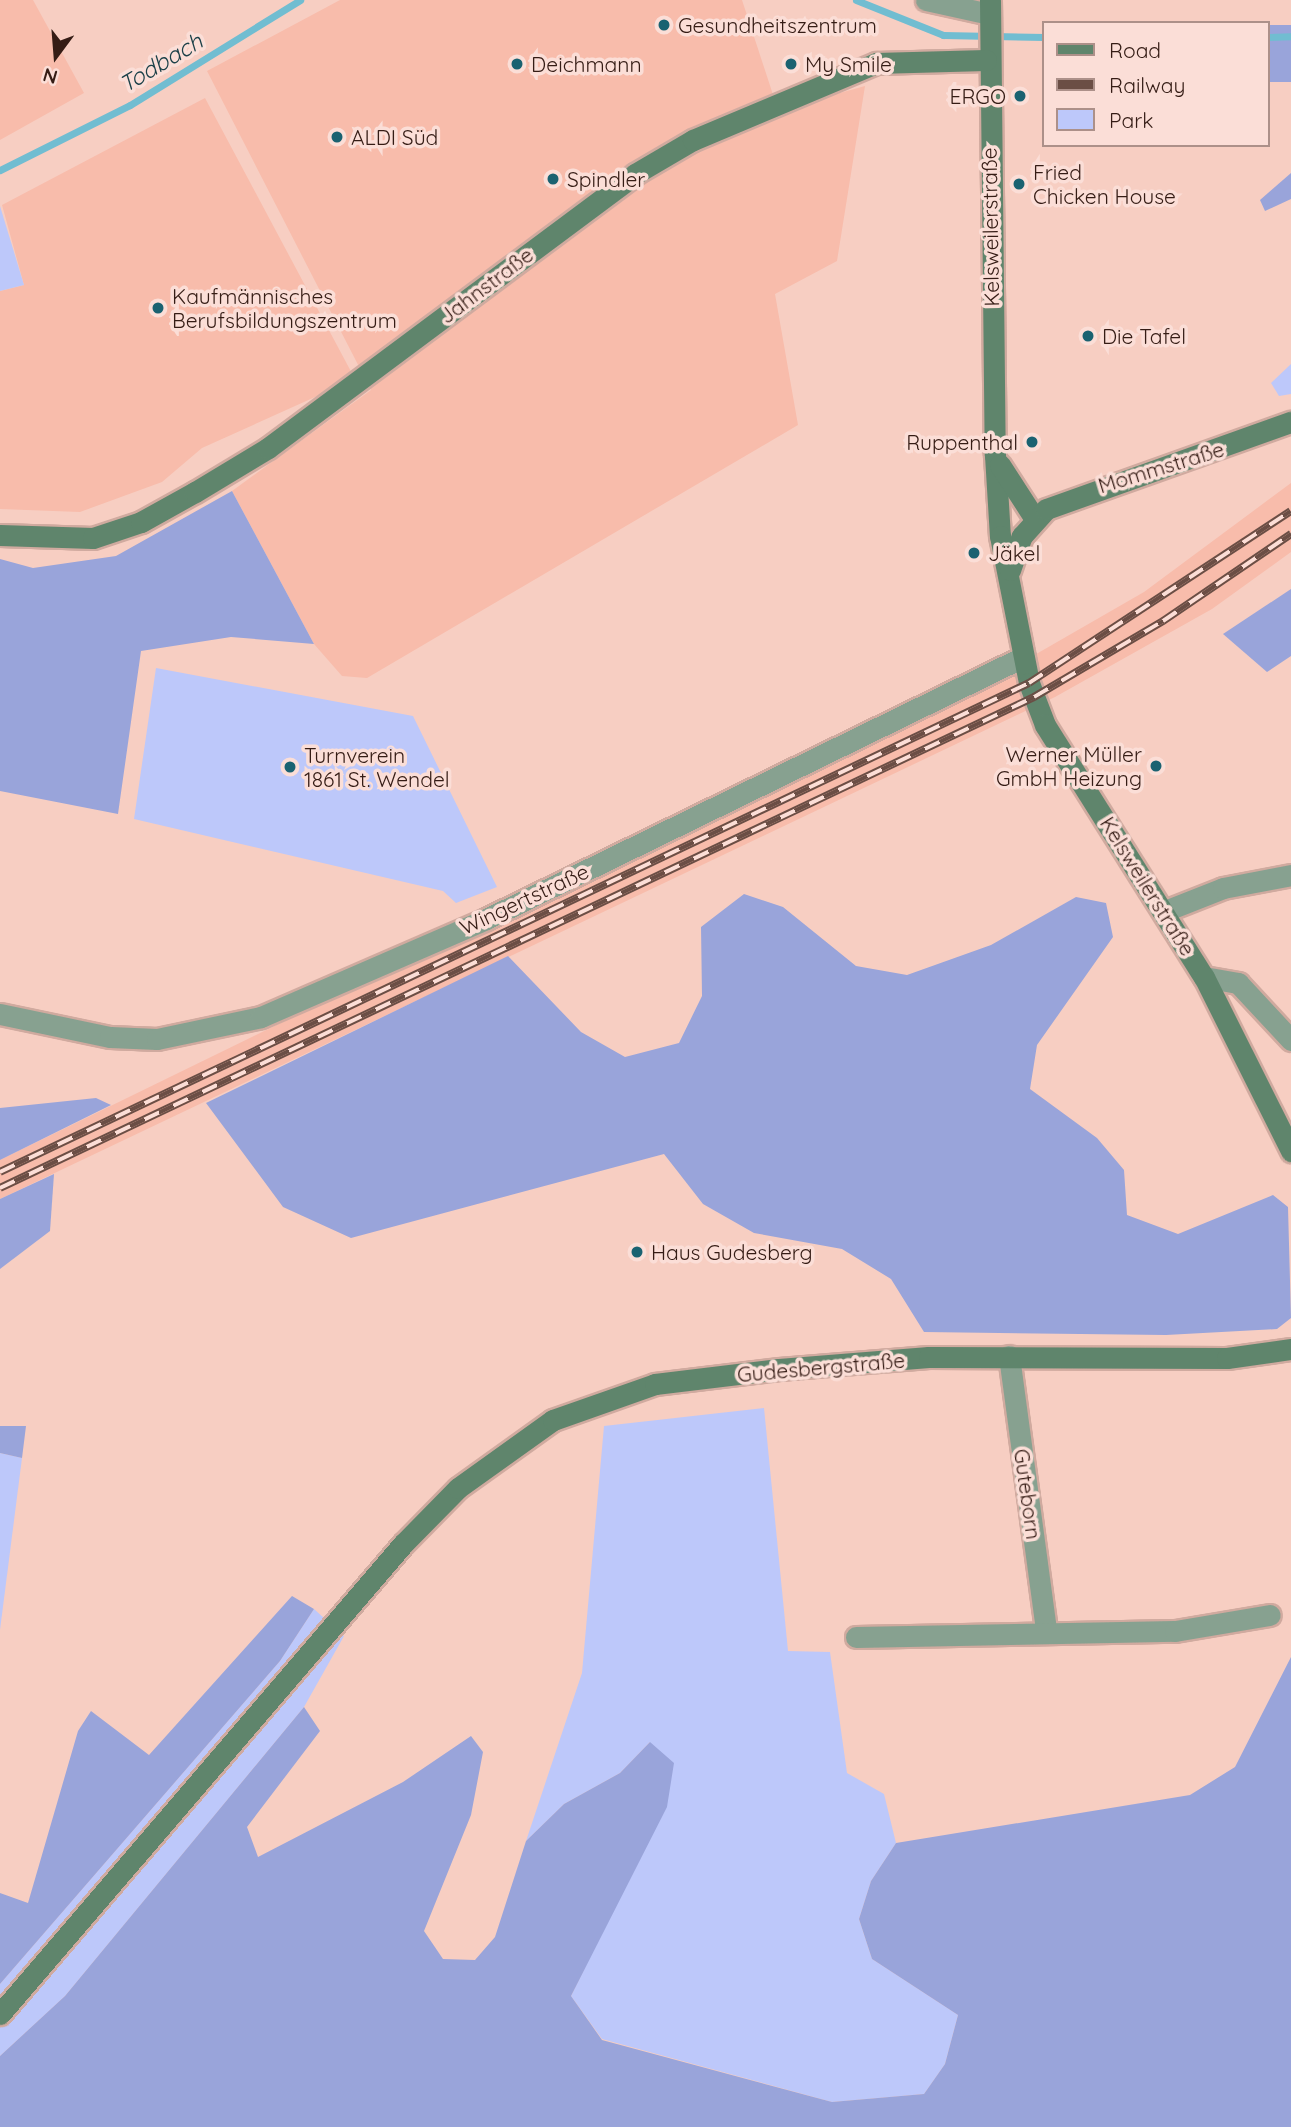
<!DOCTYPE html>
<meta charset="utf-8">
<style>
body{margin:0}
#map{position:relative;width:1291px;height:2127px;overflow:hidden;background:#f7cec2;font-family:Quicksand,sans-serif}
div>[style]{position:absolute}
.built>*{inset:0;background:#f8bcab}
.green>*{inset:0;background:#bdc8fa}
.forest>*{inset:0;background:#99a4da;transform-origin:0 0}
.stream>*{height:7px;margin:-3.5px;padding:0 3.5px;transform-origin:3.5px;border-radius:3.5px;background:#71bdd1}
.roads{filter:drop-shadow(2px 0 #d0aa9f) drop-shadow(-2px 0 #d0aa9f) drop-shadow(0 2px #d0aa9f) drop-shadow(0 -2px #d0aa9f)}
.street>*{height:21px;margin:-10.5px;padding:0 10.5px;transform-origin:10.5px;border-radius:10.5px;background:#87a190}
.secondary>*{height:21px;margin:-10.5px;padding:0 10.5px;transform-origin:10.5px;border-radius:10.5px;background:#5f856c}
.rail>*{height:8px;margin-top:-4px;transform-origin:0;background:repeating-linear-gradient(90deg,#fbded7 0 16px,#6b4e45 0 32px);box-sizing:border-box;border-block:2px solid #6b4e45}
.dots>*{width:19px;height:19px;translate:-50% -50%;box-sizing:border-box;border:4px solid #fbded7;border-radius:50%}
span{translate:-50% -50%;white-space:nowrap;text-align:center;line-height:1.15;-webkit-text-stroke:7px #fbded7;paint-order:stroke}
.poi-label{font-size:21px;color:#351c15}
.left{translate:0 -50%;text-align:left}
.right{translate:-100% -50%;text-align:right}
.street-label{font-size:21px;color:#351c15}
.water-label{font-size:23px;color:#1b4048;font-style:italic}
.legend{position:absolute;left:1042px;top:21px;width:228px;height:126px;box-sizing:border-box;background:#fbded7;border:2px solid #ac9089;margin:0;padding:9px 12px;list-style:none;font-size:21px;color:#351c15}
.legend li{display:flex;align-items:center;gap:14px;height:35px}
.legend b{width:35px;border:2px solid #ac9089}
.north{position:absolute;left:21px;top:21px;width:70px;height:70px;-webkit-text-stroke:5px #fbded7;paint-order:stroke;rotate:196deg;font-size:19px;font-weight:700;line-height:28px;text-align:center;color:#351c15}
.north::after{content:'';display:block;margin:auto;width:24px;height:32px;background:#351c15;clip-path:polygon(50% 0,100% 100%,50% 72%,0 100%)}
</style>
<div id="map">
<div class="built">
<i style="clip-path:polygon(0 0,33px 0,84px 93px,0 140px)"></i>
<i style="clip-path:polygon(340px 0,742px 0,778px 110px,865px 86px,837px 261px,775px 294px,798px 425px,367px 678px,342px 676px,314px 644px,232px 491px,371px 390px,207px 71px)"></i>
<i style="clip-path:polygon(205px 98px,355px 379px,202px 448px,162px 482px,80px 512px,0 509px,0 291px,24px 285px,2px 205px)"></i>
<i style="clip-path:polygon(1291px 483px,1291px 552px,1212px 609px,1055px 697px,0 1199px,0 1160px,1038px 653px,1144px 592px)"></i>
</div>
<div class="green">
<i style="clip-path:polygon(0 206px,24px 285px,0 291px)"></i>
<i style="clip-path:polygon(1291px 364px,1291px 394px,1279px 396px,1271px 383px)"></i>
<i style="clip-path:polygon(156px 668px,413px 716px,497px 887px,456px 903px,443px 891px,134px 819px)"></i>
<i style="clip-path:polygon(764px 1408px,788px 1651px,830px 1652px,847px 1773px,884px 1794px,896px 1843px,871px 1881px,859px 1919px,872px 1959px,958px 2015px,945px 2064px,924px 2094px,832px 2102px,602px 2039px,571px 1996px,617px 1902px,650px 1742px,620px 1773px,564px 1804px,526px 1841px,582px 1673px,604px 1426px)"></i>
<i style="clip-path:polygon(0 1453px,22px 1458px,0 1630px)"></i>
<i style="clip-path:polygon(314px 1609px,344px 1636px,304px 1707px,65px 1996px,0 2056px,0 1984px,280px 1661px)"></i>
</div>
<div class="forest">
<i style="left:1291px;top:25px;width:57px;height:23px;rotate:90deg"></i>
<i style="clip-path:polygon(1291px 173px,1291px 199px,1265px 211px,1260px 200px)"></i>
<i style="clip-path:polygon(232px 491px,314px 644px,231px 637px,141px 651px,118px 814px,0 791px,0 559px,33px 568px,116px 556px)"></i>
<i style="clip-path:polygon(1291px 589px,1291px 656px,1267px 672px,1223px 634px)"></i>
<i style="clip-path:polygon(744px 894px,783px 907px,856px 966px,907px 975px,991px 945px,1076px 897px,1106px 903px,1113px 937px,1037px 1045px,1030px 1089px,1097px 1138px,1124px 1170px,1127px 1215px,1178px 1234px,1273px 1195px,1288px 1207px,1291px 1318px,1277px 1329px,1166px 1335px,924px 1332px,891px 1279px,842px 1249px,754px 1233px,703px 1204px,664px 1154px,351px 1238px,283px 1207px,206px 1103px,508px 956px,581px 1032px,625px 1057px,679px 1043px,702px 996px,701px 927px)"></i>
<i style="clip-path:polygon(96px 1098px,111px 1105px,0 1160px,0 1108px)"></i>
<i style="clip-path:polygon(54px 1174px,50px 1231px,0 1269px,0 1199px)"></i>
<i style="clip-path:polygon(0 1426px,26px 1426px,22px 1458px,0 1453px)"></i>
<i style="clip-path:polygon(292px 1596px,314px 1609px,280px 1661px,0 1984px,0 1893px,28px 1903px,78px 1731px,91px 1711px,149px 1755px)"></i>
<i style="clip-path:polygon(1291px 1657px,1291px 2127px,0 2127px,0 2056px,65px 1996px,304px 1707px,320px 1731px,247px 1827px,258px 1857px,403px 1782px,471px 1736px,483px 1752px,471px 1815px,424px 1931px,443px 1959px,475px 1960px,495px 1937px,526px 1841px,564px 1804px,620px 1773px,650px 1742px,674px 1763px,667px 1807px,571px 1996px,602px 2040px,832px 2102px,924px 2094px,945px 2064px,958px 2015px,872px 1959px,859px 1919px,871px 1881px,896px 1843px,1190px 1795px,1235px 1767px)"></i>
</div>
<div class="stream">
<i style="left:856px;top:0;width:94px;rotate:21.9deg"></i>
<i style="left:943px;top:35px;width:101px;rotate:1.1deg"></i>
<i style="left:1268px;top:37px;width:23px;rotate:-2deg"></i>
<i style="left:0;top:170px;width:145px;rotate:-26.6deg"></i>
<i style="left:130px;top:105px;width:200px;rotate:-31.7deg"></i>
</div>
<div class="roads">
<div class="street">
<i style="left:926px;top:0;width:65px;rotate:12.5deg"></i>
<i style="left:1165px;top:911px;width:62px;rotate:-21.6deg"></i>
<i style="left:1223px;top:888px;width:69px;rotate:-10.8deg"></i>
<i style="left:1204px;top:977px;width:35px;rotate:10deg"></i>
<i style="left:1238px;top:983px;width:78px;rotate:47.1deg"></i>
<i style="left:0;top:1014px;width:112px;rotate:11.8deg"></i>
<i style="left:110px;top:1037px;width:47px;rotate:2.4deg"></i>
<i style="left:157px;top:1039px;width:106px;rotate:-11.9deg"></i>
<i style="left:261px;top:1017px;width:245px;rotate:-23.5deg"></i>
<i style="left:486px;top:919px;width:598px;rotate:-26.01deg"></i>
<i style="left:1009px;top:1356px;width:277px;rotate:82.3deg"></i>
<i style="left:856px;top:1637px;width:319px;rotate:-1.1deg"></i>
<i style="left:1175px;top:1631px;width:96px;rotate:-9.6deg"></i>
</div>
<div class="secondary">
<i style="left:990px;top:0;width:455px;rotate:89.4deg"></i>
<i style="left:995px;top:455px;width:81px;rotate:86.5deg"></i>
<i style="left:1000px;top:536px;width:150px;rotate:78.8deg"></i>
<i style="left:1029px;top:683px;width:45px;rotate:69.1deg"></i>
<i style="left:1045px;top:725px;width:298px;rotate:57.8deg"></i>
<i style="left:1204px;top:977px;width:195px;rotate:63.4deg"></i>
<i style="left:1000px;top:465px;width:64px;rotate:57.1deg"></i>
<i style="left:0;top:535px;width:93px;rotate:1.8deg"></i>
<i style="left:93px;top:538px;width:51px;rotate:-18.4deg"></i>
<i style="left:141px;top:522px;width:62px;rotate:-29.1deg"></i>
<i style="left:195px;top:492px;width:85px;rotate:-31.1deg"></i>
<i style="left:268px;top:448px;width:458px;rotate:-36.7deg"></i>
<i style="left:635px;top:174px;width:67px;rotate:-30.4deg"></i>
<i style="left:693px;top:140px;width:199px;rotate:-22.8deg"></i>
<i style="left:876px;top:63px;width:110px;rotate:-1.6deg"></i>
<i style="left:1010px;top:570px;width:36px;rotate:-71deg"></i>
<i style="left:1022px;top:536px;width:36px;rotate:-48deg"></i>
<i style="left:1046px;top:509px;width:260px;rotate:-19.6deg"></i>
<i style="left:0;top:2014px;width:619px;rotate:-49.39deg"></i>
<i style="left:403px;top:1544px;width:78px;rotate:-45.5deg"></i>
<i style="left:458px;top:1488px;width:117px;rotate:-35.6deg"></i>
<i style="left:553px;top:1420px;width:108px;rotate:-19.4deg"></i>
<i style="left:655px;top:1384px;width:125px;rotate:-6.9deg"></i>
<i style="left:779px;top:1369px;width:150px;rotate:-4.6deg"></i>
<i style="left:929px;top:1357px;width:298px;rotate:0.2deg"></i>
<i style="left:1227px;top:1358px;width:65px;rotate:-8deg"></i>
</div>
</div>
<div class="rail">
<i style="left:0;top:1172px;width:1139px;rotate:-25.42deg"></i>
<i style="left:1029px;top:683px;width:313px;rotate:-33.3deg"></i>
<i style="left:0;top:1188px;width:1145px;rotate:-25.4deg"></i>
<i style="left:1034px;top:697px;width:150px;rotate:-30.5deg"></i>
<i style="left:1163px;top:621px;width:155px;rotate:-34.2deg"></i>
</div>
<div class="dots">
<i style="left:664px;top:25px;background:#1a6271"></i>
<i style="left:517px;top:64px;background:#1a6271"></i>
<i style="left:791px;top:64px;background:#1a6271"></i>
<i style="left:1020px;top:96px;background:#1a6271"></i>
<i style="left:337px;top:137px;background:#1a6271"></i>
<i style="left:553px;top:179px;background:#1a6271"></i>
<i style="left:1019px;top:184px;background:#1a6271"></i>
<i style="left:158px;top:308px;background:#1a6271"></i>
<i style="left:1088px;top:336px;background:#1a6271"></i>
<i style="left:1032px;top:442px;background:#1a6271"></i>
<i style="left:974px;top:553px;background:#1a6271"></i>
<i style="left:1156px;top:766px;background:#1a6271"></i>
<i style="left:290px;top:767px;background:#1a6271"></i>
<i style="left:637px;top:1252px;background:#1a6271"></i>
</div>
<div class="poi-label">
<span class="left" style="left:678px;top:25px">Gesundheitszentrum</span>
<span class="left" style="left:531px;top:64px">Deichmann</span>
<span class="left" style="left:805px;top:64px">My Smile</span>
<span class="right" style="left:1006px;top:96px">ERGO</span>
<span class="left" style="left:351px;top:137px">ALDI Süd</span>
<span class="left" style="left:1033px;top:184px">Fried<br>Chicken House</span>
<span class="left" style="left:567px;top:179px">Spindler</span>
<span class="left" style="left:172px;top:308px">Kaufmännisches<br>Berufsbildungszentrum</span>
<span class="left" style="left:1102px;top:336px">Die Tafel</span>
<span class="right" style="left:1018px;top:442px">Ruppenthal</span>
<span class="left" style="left:988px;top:553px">Jäkel</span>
<span class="right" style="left:1142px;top:766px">Werner Müller<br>GmbH Heizung</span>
<span class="left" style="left:304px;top:767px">Turnverein<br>1861 St. Wendel</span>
<span class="left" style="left:651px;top:1252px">Haus Gudesberg</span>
</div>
<div class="street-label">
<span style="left:990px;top:227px;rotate:-91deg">Kelsweilerstraße</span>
<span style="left:486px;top:285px;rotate:-37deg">Jahnstraße</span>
<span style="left:1161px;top:467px;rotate:-17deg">Mommstraße</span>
<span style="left:1148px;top:886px;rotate:58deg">Kelsweilerstraße</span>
<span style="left:524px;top:899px;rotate:-25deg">Wingertstraße</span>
<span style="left:821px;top:1367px;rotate:-5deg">Gudesbergstraße</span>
<span style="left:1028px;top:1494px;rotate:82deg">Guteborn</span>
</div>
<div class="water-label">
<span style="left:161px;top:63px;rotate:-31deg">Todbach</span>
</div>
<ul class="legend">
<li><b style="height:9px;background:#5f856c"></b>Road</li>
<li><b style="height:9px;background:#6b4e45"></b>Railway</li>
<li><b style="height:19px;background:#bdc8fa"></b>Park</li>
</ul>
<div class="north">N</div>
</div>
